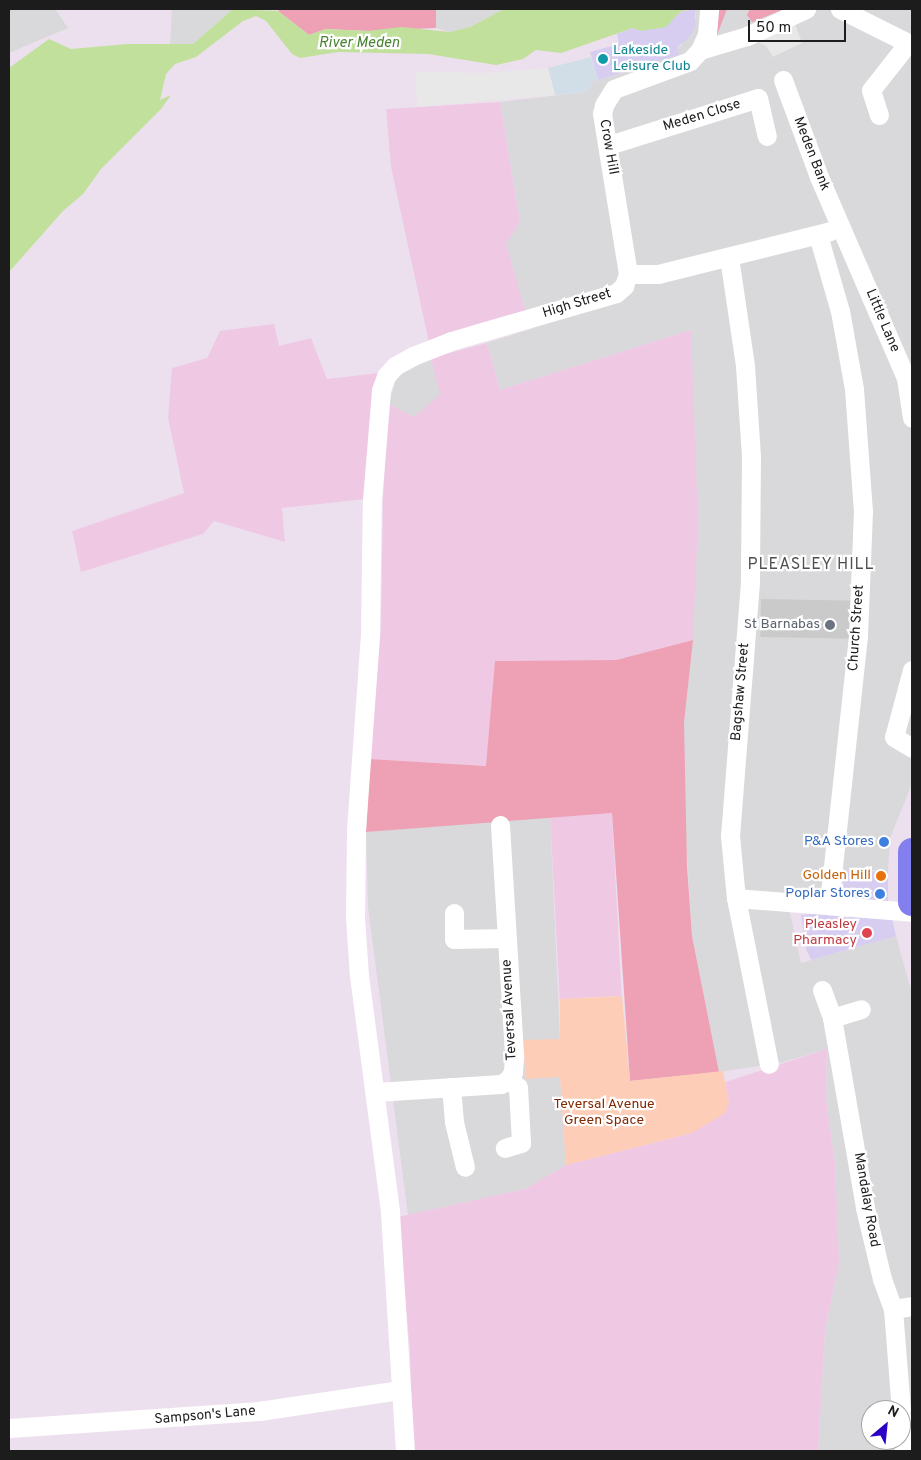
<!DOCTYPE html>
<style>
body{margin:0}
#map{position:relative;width:921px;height:1460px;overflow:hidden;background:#ede0ee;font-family:Overpass,sans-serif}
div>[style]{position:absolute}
.residential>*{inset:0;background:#d9d8da}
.commercial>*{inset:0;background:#d6cdf1}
.industrial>*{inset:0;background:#d1dee8}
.religious>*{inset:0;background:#cacaca;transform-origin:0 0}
.farmland>*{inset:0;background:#efc9e4;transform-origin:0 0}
.grass>*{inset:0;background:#eea0b5}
.park>*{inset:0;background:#fecdb7}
.parking>*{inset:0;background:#e8e8e8}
.water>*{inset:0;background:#c1e09c}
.minor>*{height:19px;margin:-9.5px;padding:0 9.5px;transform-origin:9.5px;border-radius:9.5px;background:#fff}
.highway>*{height:28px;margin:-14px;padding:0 14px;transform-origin:14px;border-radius:14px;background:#847fee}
.dots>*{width:14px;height:14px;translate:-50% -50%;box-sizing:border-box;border:2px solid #fff;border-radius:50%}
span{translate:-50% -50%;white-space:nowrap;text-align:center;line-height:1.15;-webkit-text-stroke:4.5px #fff;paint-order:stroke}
.culture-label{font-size:14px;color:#0d838f}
.left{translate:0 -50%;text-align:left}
.street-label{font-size:14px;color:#1c1c1c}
.worship-label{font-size:14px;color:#5b616d}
.right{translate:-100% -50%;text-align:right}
.shop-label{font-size:14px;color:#366cbe}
.food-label{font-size:14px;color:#c56008}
.health-label{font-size:14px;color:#be3a42}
.park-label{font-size:14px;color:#812902}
.water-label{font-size:15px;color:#488232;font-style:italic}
.quarter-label{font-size:16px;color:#4f4f4f;letter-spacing:1px}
.frame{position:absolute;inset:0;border:10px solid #1c1c1c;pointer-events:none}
.north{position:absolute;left:861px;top:1400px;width:50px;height:50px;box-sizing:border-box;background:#fff;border:1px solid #a4a4a4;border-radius:50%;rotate:28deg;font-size:14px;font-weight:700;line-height:20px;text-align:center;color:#1c1c1c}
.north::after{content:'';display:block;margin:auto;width:18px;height:22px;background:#2d00c7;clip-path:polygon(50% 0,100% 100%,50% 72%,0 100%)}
.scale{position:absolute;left:748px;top:20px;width:98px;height:22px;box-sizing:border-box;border:2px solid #1c1c1c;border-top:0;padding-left:6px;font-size:15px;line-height:18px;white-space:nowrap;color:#1c1c1c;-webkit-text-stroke:4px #fff;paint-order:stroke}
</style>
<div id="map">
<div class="residential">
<i style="clip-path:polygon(9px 9px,55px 9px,68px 28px,9px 53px)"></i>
<i style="clip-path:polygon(172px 9px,233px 9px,193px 44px,170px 44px)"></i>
<i style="clip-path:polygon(436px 9px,504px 9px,470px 27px,450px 32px,436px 28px)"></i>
<i style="clip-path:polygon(evenodd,695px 9px,912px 9px,912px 784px,890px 838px,888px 872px,871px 870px,871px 873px,825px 867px,822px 893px,785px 890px,801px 963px,896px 936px,912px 994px,912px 1451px,818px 1451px,825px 1330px,839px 1263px,835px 1164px,826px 1100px,827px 1049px,780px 1063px,719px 1072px,692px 936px,684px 810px,684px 723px,693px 640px,691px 330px,500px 390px,487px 343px,534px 328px,526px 313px,505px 244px,520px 222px,500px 102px,586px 92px,592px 82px,679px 55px,677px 47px,681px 46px,696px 17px,695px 9px,871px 1410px,901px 1410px,901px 1440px,871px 1440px,871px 1410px)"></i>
<i style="clip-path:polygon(431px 358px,441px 395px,414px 418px,389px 404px,396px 378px,405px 369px)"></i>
<i style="clip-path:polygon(550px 816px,560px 1040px,523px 1041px,526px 1078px,560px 1077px,566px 1165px,525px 1189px,408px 1215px,368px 907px,366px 832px)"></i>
</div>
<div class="commercial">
<i style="clip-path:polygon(695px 9px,695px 26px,688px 39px,677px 47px,679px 55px,598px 80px,590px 52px,619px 44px,617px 34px,633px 28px,665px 27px,680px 12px)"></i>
<i style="clip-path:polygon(844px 870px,888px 872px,888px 901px,896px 936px,811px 960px,806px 949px,801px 915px,816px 913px,849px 918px,841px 896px)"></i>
</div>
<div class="industrial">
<i style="clip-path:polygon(591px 57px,598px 80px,592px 82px,586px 92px,555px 95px,548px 68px)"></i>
</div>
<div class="religious">
<i style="left:761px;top:599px;width:95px;height:38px;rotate:1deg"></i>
</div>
<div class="farmland">
<i style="clip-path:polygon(500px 102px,520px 222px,506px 244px,526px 313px,429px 343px,391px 167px,386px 109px)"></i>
<i style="clip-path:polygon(274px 324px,279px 346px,311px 338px,327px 379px,379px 373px,366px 499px,282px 508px,285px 542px,214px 521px,203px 534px,81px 572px,72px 531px,184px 493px,168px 418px,172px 368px,207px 358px,220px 331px)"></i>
<i style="clip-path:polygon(691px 330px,698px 520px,693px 640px,616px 660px,581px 662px,486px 766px,370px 759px,381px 628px,383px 497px,389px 404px,414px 417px,440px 395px,431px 358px,487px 343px,500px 390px)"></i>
<i style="left:612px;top:813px;width:183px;height:62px;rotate:87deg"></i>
<i style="clip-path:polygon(827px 1049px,826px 1100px,835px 1164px,839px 1263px,825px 1330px,818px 1451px,413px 1451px,410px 1351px,398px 1217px,525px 1189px,566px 1165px,692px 1133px,729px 1103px,725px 1082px)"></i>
</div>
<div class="grass">
<i style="clip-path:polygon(280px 9px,436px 9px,436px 28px,368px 31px,326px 29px,309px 35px,278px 11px)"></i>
<i style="clip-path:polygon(718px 9px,727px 9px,717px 35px,716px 33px)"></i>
<i style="clip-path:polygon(750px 9px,780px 9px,782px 10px,752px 22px,747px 15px)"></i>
<i style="clip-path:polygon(693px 640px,684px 723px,687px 866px,692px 936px,719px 1072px,630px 1081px,612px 813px,366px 832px,370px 759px,486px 766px,495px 661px,616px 660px)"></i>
</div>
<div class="park">
<i style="clip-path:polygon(622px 996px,630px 1081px,723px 1071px,729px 1103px,725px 1113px,692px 1133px,566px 1165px,560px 1077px,526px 1079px,523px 1040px,560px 1039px,560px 999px)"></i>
</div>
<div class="parking">
<i style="clip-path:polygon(795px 24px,802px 43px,773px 57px,766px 46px,757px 42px)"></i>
<i style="clip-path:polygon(548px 68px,555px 95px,417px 107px,416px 72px,486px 73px)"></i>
</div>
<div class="water">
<i style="clip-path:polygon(233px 9px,278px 11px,309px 35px,326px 29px,368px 31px,401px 27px,450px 32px,470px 27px,504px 9px,691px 9px,680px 12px,666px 27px,641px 31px,633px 28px,561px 53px,536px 50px,523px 59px,496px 65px,428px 54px,338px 52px,300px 58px,292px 54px,266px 21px,256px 16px,243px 21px,196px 57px,175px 64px,166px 74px,160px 100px,171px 95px,161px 109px,101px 169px,83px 194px,63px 211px,9px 272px,9px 68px,49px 39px,71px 49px,127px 44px,193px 44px)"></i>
</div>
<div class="minor">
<i style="left:840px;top:9px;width:80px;rotate:26.6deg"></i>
<i style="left:700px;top:50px;width:49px;rotate:-16.6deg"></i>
<i style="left:747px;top:36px;width:65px;rotate:-24.6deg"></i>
<i style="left:783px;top:80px;width:103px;rotate:69.6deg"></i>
<i style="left:819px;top:177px;width:219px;rotate:66.6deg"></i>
<i style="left:906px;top:378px;width:40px;rotate:81.5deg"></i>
<i style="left:879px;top:115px;width:26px;rotate:-108deg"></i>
<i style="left:871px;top:90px;width:60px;rotate:-51.8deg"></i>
<i style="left:609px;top:145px;width:156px;rotate:-17.5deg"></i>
<i style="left:758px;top:98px;width:39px;rotate:77deg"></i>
<i style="left:818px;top:235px;width:79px;rotate:73.9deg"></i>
<i style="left:840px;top:311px;width:79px;rotate:79.8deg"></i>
<i style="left:854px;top:389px;width:122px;rotate:85.8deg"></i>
<i style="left:863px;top:511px;width:125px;rotate:92.3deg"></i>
<i style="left:858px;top:636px;width:271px;rotate:96.2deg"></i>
<i style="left:729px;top:257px;width:110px;rotate:81.6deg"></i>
<i style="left:745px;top:366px;width:91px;rotate:86.2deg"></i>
<i style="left:751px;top:457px;width:125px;rotate:90.5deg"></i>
<i style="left:750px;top:582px;width:255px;rotate:94.5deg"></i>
<i style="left:730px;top:836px;width:62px;rotate:84.5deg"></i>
<i style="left:736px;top:898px;width:169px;rotate:78.8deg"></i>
<i style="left:628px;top:274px;width:30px"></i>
<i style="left:658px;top:274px;width:177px;rotate:-14deg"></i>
<i style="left:912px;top:670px;width:69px;rotate:105deg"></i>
<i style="left:894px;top:737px;width:21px;rotate:31deg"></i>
<i style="left:500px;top:825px;width:232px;rotate:86.5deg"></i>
<i style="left:514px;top:1057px;width:15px;rotate:94deg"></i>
<i style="left:513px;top:1072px;width:9px;rotate:122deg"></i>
<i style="left:508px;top:1080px;width:12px;rotate:35deg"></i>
<i style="left:518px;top:1087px;width:56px;rotate:86.9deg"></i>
<i style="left:521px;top:1143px;width:17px;rotate:163deg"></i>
<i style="left:736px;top:898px;width:177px;rotate:4.5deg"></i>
<i style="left:454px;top:913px;width:26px;rotate:90deg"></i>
<i style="left:454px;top:939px;width:52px;rotate:-1.1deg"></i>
<i style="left:822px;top:990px;width:30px;rotate:70deg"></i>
<i style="left:832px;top:1018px;width:193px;rotate:80.1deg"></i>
<i style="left:865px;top:1208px;width:73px;rotate:76.5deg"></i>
<i style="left:882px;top:1279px;width:32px;rotate:70deg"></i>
<i style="left:893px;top:1309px;width:101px;rotate:85.5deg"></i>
<i style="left:832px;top:1018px;width:30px;rotate:-17deg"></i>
<i style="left:451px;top:1087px;width:35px;rotate:85deg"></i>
<i style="left:454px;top:1122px;width:46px;rotate:76.3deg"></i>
<i style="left:376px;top:1092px;width:125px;rotate:-3.7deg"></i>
<i style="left:501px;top:1084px;width:8px;rotate:-30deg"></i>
<i style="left:893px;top:1309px;width:19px;rotate:-9deg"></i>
<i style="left:901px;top:1416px;width:35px;rotate:85deg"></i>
<i style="left:9px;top:1428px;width:251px;rotate:-3.9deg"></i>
<i style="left:259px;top:1411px;width:143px;rotate:-8.5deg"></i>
<i style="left:405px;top:1451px;width:240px;rotate:-93.6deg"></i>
<i style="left:390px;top:1211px;width:237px;rotate:-97.5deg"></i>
<i style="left:359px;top:976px;width:59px;rotate:-93.9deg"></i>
<i style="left:355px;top:917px;width:87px;rotate:-89.3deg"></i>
<i style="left:356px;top:830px;width:196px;rotate:-85.9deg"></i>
<i style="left:370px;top:635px;width:135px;rotate:-89.2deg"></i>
<i style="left:372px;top:500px;width:110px;rotate:-85.3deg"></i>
<i style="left:381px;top:390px;width:15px;rotate:-70deg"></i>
<i style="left:386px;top:376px;width:13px;rotate:-48deg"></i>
<i style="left:395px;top:366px;width:21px;rotate:-29deg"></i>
<i style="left:413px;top:356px;width:41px;rotate:-21.5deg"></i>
<i style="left:451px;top:341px;width:172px;rotate:-16.2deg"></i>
<i style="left:616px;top:293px;width:11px;rotate:-41deg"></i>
<i style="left:624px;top:286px;width:13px;rotate:-72deg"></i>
<i style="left:628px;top:274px;width:162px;rotate:-99.2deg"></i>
<i style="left:602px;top:114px;width:9px;rotate:-77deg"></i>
<i style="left:604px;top:105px;width:19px;rotate:-58deg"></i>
<i style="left:614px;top:89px;width:81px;rotate:-20.2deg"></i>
<i style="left:690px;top:61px;width:15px;rotate:-48deg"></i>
<i style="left:700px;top:50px;width:17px;rotate:-66deg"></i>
<i style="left:707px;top:34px;width:25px;rotate:-85deg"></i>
</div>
<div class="highway">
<i style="left:912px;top:852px;width:50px;rotate:90deg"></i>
</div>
<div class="dots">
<i style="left:603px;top:59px;background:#0f9aa8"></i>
<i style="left:830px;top:625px;background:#6b7280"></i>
<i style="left:884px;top:842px;background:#3f7fe0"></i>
<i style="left:881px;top:876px;background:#e8710a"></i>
<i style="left:880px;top:894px;background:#3f7fe0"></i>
<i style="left:867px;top:933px;background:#e0444e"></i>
</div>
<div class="culture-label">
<span class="left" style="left:613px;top:59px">Lakeside<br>Leisure Club</span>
</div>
<div class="street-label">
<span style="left:702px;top:116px;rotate:-17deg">Meden Close</span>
<span style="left:608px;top:147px;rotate:80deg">Crow Hill</span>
<span style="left:811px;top:154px;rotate:69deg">Meden Bank</span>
<span style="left:577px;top:304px;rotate:-17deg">High Street</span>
<span style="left:882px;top:321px;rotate:67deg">Little Lane</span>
<span style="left:857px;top:628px;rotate:-86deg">Church Street</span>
<span style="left:741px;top:692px;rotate:-85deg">Bagshaw Street</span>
<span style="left:510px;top:1010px;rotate:-93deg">Teversal Avenue</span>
<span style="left:866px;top:1200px;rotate:80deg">Mandalay Road</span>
<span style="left:205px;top:1416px;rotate:-5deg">Sampson's Lane</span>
</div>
<div class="worship-label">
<span class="right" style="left:820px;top:625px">St Barnabas</span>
</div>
<div class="shop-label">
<span class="right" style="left:874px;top:842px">P&amp;A Stores</span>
<span class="right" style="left:870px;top:894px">Poplar Stores</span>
</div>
<div class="food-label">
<span class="right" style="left:871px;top:876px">Golden Hill</span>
</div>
<div class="health-label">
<span class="right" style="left:857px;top:933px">Pleasley<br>Pharmacy</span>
</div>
<div class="park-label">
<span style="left:604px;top:1113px">Teversal Avenue<br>Green Space</span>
</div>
<div class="water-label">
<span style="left:359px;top:44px">River Meden</span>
</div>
<div class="quarter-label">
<span style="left:811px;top:565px">PLEASLEY HILL</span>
</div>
<div class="frame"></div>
<div class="north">N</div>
<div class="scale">50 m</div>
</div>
